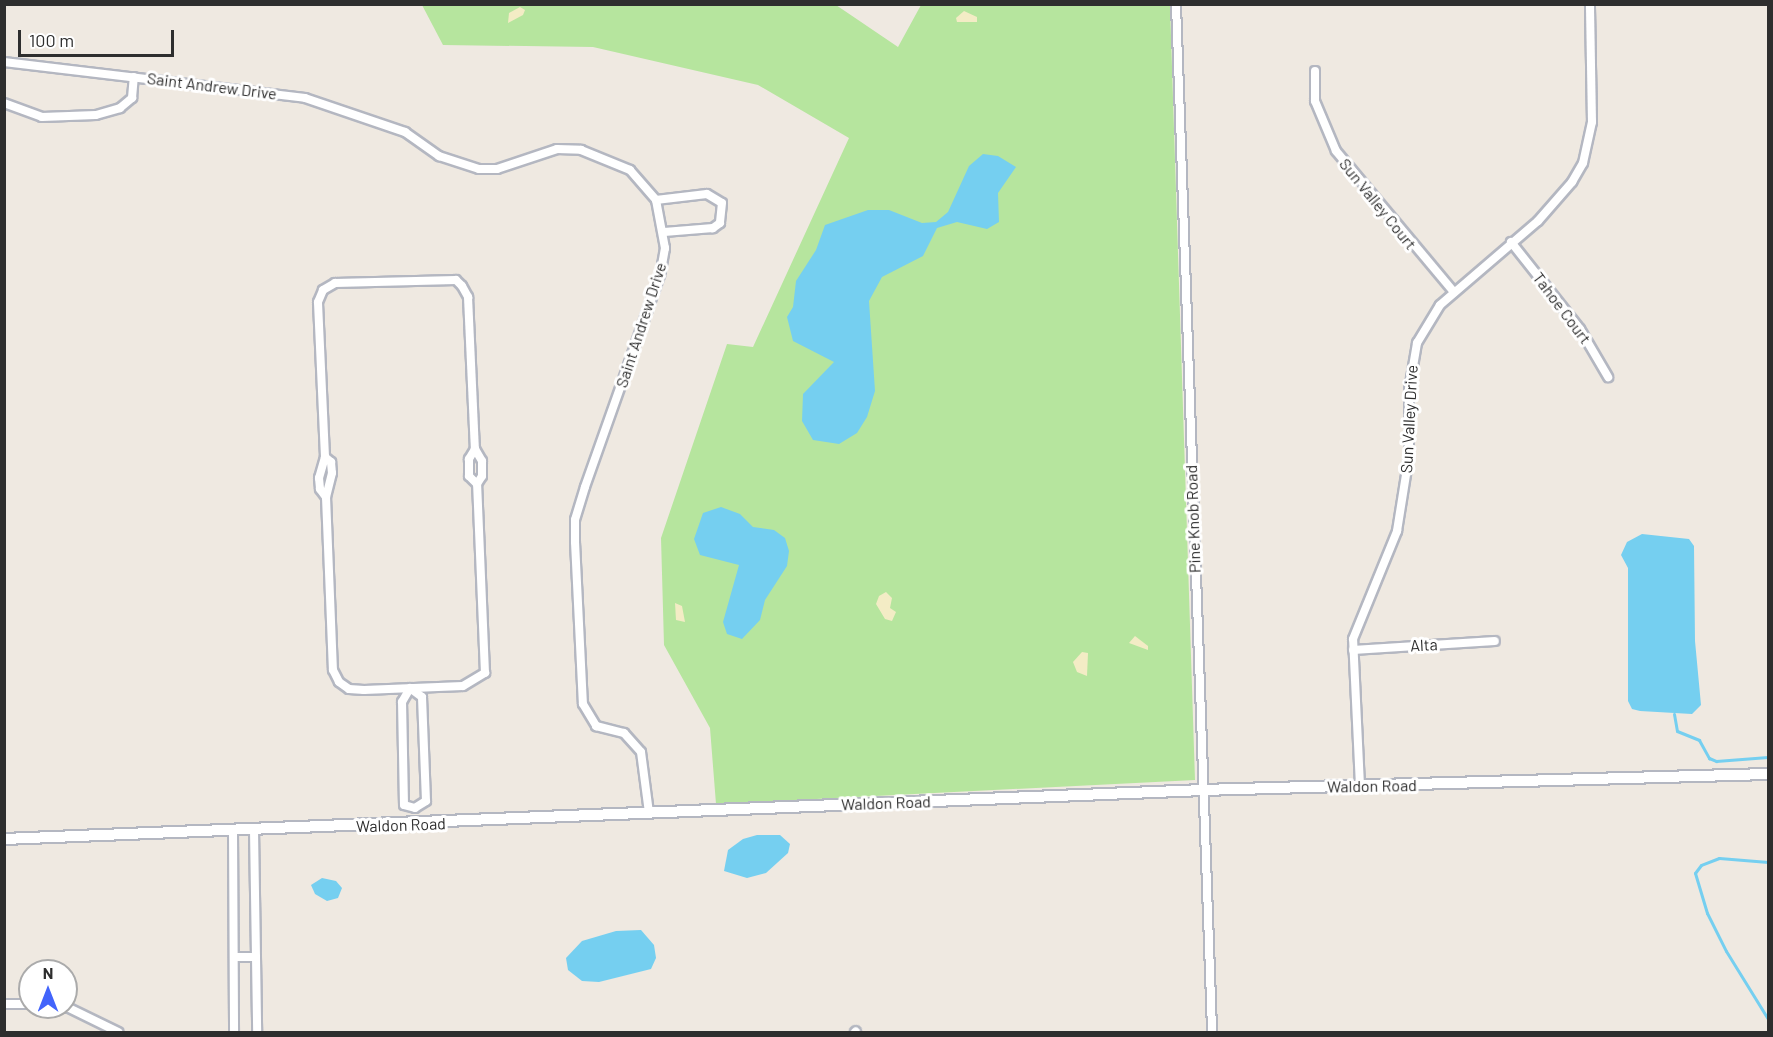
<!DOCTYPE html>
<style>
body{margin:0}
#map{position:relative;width:1773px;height:1037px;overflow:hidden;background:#efe9e1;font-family:Barlow,sans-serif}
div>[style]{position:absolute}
.green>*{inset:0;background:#b6e59e}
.sand>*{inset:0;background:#f3ecc5}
.water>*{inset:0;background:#75cff0}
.stream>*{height:3px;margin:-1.5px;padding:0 1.5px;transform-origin:1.5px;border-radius:1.5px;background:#75cff0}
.roads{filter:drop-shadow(2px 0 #b4b7c1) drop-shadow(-2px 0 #b4b7c1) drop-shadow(0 2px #b4b7c1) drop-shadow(0 -2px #b4b7c1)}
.minor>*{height:8px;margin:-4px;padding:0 4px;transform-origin:4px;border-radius:4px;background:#fff}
.tertiary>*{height:10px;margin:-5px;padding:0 5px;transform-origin:5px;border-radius:5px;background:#fff}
span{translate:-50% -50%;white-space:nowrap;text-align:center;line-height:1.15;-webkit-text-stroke:6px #fff;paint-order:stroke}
.street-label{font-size:16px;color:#2e2e2e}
.frame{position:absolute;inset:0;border:6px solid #2e2e2e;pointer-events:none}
.north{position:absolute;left:18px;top:959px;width:60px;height:60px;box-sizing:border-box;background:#fff;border:2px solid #ababab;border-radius:50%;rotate:0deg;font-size:16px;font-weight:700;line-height:24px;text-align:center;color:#2e2e2e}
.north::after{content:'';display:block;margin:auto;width:21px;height:27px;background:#4264fb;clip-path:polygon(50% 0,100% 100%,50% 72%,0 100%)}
.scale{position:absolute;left:18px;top:30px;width:156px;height:27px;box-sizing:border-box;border:3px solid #2e2e2e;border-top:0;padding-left:8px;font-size:18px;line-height:21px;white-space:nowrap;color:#2e2e2e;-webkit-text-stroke:4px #fff;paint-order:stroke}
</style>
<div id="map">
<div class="green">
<i style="clip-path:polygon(422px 5px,836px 5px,898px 47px,921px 5px,1170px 5px,1195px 780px,716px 804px,710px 728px,664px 645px,661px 538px,727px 344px,753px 347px,849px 138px,758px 85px,593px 47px,443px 45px)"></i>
</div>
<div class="sand">
<i style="clip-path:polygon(520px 7px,525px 10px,523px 15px,508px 23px,509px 13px)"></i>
<i style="clip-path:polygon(964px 11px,977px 17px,977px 22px,957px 22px,956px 18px)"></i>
<i style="clip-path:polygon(886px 592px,892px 598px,890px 608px,896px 612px,892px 621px,885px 619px,876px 604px,879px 596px)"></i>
<i style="clip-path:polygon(675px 603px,682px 606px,685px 622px,676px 620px)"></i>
<i style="clip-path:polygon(1135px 636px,1148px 646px,1148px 650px,1129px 643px)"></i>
<i style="clip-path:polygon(1082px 652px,1088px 653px,1087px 676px,1077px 672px,1073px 662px)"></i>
</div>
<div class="water">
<i style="clip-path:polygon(983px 154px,998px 156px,1016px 167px,998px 193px,999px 222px,987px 229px,957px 222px,937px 228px,923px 256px,882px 277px,869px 301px,875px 391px,867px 417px,857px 433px,839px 444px,813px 440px,802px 421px,803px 394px,834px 362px,793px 341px,787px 317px,793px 307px,796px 281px,816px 250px,825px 225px,868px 210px,889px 210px,922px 223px,936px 222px,948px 212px,969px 166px)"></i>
<i style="clip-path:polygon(721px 507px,740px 514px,753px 527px,774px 530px,785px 538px,789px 551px,787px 566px,765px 600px,760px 620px,742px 639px,727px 634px,723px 622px,739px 565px,700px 555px,694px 539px,703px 513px)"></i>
<i style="clip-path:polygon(1642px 534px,1689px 539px,1694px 546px,1695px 641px,1701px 705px,1692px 714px,1640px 711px,1632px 709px,1628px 701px,1628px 568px,1621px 555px,1627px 542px)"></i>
<i style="clip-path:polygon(757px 835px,780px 835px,790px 844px,788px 853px,766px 873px,747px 878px,724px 871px,728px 850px,743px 839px)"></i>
<i style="clip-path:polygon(322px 878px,336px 881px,342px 888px,338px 898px,327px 901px,315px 894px,311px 885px)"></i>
<i style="clip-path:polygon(641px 930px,654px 945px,656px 958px,651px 969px,599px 982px,582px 981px,568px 970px,566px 958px,582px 941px,616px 931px)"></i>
</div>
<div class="stream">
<i style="left:1674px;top:714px;width:17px;rotate:80deg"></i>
<i style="left:1677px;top:731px;width:24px;rotate:22deg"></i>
<i style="left:1699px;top:740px;width:21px;rotate:61deg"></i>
<i style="left:1709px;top:758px;width:8px;rotate:23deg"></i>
<i style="left:1716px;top:761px;width:52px;rotate:-4.4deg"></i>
<i style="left:1768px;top:862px;width:49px;rotate:-175.3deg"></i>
<i style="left:1719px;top:858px;width:19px;rotate:159deg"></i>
<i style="left:1701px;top:865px;width:10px;rotate:127deg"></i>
<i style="left:1695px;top:873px;width:42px;rotate:73.3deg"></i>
<i style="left:1707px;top:913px;width:42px;rotate:63.4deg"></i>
<i style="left:1726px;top:951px;width:80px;rotate:58.3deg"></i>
</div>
<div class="roads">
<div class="minor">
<i style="left:1176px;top:4px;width:1029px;rotate:87.99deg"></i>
<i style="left:4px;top:62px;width:303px;rotate:6.8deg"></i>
<i style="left:305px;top:98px;width:106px;rotate:18.8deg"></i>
<i style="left:405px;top:132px;width:42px;rotate:35.2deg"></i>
<i style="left:439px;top:156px;width:42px;rotate:18deg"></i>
<i style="left:479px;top:169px;width:18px"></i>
<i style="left:497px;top:169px;width:63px;rotate:-18.4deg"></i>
<i style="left:557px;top:149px;width:24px;rotate:2deg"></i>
<i style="left:581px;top:150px;width:53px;rotate:22.2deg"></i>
<i style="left:630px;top:170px;width:40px;rotate:49deg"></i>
<i style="left:656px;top:200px;width:49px;rotate:79.4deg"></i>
<i style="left:665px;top:248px;width:27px;rotate:100deg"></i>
<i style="left:660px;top:275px;width:225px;rotate:109.5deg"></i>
<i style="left:585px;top:487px;width:34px;rotate:107deg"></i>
<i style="left:575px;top:520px;width:22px;rotate:90deg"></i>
<i style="left:575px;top:542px;width:162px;rotate:87.2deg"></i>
<i style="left:583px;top:704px;width:26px;rotate:59deg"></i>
<i style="left:596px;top:726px;width:29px;rotate:14deg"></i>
<i style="left:624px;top:733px;width:25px;rotate:48deg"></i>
<i style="left:641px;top:752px;width:62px;rotate:82.5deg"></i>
<i style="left:1315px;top:71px;width:30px;rotate:90deg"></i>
<i style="left:1315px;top:101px;width:54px;rotate:67.2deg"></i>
<i style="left:1336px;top:151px;width:184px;rotate:50.1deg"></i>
<i style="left:4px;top:103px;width:40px;rotate:20.2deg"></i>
<i style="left:42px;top:117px;width:54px;rotate:-2.1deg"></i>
<i style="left:96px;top:115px;width:25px;rotate:-16deg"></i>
<i style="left:120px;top:108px;width:16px;rotate:-40deg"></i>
<i style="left:132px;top:98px;width:21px;rotate:-85deg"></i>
<i style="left:656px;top:200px;width:51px;rotate:-6.7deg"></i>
<i style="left:707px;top:194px;width:17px;rotate:31deg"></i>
<i style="left:722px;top:203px;width:20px;rotate:96deg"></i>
<i style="left:720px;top:223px;width:9px;rotate:144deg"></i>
<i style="left:713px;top:228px;width:49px;rotate:175.3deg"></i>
<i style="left:1511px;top:242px;width:111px;rotate:51.6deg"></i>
<i style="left:1580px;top:329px;width:56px;rotate:59.7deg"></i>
<i style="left:325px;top:457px;width:8px;rotate:40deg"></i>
<i style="left:331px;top:462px;width:11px;rotate:85deg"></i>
<i style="left:332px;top:473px;width:25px;rotate:104deg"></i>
<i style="left:326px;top:497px;width:10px;rotate:-127deg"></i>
<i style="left:320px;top:489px;width:11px;rotate:-95deg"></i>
<i style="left:319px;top:478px;width:22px;rotate:-74deg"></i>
<i style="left:325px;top:457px;width:155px;rotate:-92.6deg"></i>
<i style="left:318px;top:302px;width:13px;rotate:-67deg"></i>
<i style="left:323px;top:290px;width:14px;rotate:-30deg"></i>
<i style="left:335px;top:283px;width:121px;rotate:-1.4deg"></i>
<i style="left:456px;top:280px;width:8px;rotate:45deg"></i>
<i style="left:462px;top:286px;width:13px;rotate:61deg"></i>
<i style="left:468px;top:297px;width:152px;rotate:87.4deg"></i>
<i style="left:326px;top:497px;width:173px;rotate:87.7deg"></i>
<i style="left:333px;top:670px;width:13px;rotate:63deg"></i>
<i style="left:339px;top:682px;width:12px;rotate:35deg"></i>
<i style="left:349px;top:689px;width:15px;rotate:4deg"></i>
<i style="left:364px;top:690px;width:99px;rotate:-2.3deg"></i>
<i style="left:463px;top:686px;width:26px;rotate:-31deg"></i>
<i style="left:485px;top:673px;width:189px;rotate:-92.4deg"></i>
<i style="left:477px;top:484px;width:9px;rotate:-58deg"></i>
<i style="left:482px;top:476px;width:15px;rotate:-90deg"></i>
<i style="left:482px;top:461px;width:14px;rotate:-120deg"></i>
<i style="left:475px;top:449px;width:12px;rotate:121deg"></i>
<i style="left:469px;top:459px;width:17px;rotate:90deg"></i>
<i style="left:469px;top:476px;width:11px;rotate:45deg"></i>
<i style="left:1353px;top:650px;width:142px;rotate:-3.6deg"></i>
<i style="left:410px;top:688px;width:15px;rotate:37deg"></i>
<i style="left:422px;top:697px;width:104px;rotate:87.8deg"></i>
<i style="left:426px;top:801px;width:13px;rotate:148deg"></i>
<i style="left:415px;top:808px;width:11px;rotate:-165deg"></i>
<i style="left:404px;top:805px;width:103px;rotate:-91.1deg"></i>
<i style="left:402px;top:702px;width:16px;rotate:-60deg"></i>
<i style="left:1360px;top:786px;width:147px;rotate:-92.7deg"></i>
<i style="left:1353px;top:639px;width:117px;rotate:-67.8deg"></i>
<i style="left:1397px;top:531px;width:76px;rotate:-80.9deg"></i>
<i style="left:1409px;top:456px;width:66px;rotate:-90deg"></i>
<i style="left:1409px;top:390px;width:48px;rotate:-80.3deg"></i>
<i style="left:1417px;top:343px;width:44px;rotate:-58.8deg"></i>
<i style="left:1440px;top:305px;width:129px;rotate:-40.6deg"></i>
<i style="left:1538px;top:221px;width:52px;rotate:-48.9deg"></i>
<i style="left:1572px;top:182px;width:22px;rotate:-60deg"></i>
<i style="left:1583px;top:163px;width:42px;rotate:-77.6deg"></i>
<i style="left:1592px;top:122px;width:118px;rotate:-91deg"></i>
<i style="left:254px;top:830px;width:202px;rotate:89.1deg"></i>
<i style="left:233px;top:831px;width:201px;rotate:89.7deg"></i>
<i style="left:235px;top:957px;width:21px"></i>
<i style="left:4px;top:1004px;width:26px"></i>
<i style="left:58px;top:1007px;width:11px;rotate:5deg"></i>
<i style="left:69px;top:1008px;width:55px;rotate:26.1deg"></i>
<i style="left:855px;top:1032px;width:1px;rotate:-45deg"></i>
</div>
<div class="tertiary">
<i style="left:4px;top:839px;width:1199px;rotate:-2.34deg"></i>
<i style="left:1202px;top:790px;width:566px;rotate:-1.62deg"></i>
</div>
</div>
<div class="street-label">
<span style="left:212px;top:86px;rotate:7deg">Saint Andrew Drive</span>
<span style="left:1378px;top:204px;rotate:51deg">Sun Valley Court</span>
<span style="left:1562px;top:308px;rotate:53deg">Tahoe Court</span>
<span style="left:641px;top:325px;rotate:-72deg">Saint Andrew Drive</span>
<span style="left:1409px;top:419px;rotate:-87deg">Sun Valley Drive</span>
<span style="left:1193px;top:519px;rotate:-92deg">Pine Knob Road</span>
<span style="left:1424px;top:645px;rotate:-3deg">Alta</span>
<span style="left:1372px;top:786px;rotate:-1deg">Waldon Road</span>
<span style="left:886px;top:803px;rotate:-2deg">Waldon Road</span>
<span style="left:401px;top:825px;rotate:-2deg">Waldon Road</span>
</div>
<div class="frame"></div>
<div class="north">N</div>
<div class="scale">100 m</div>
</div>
